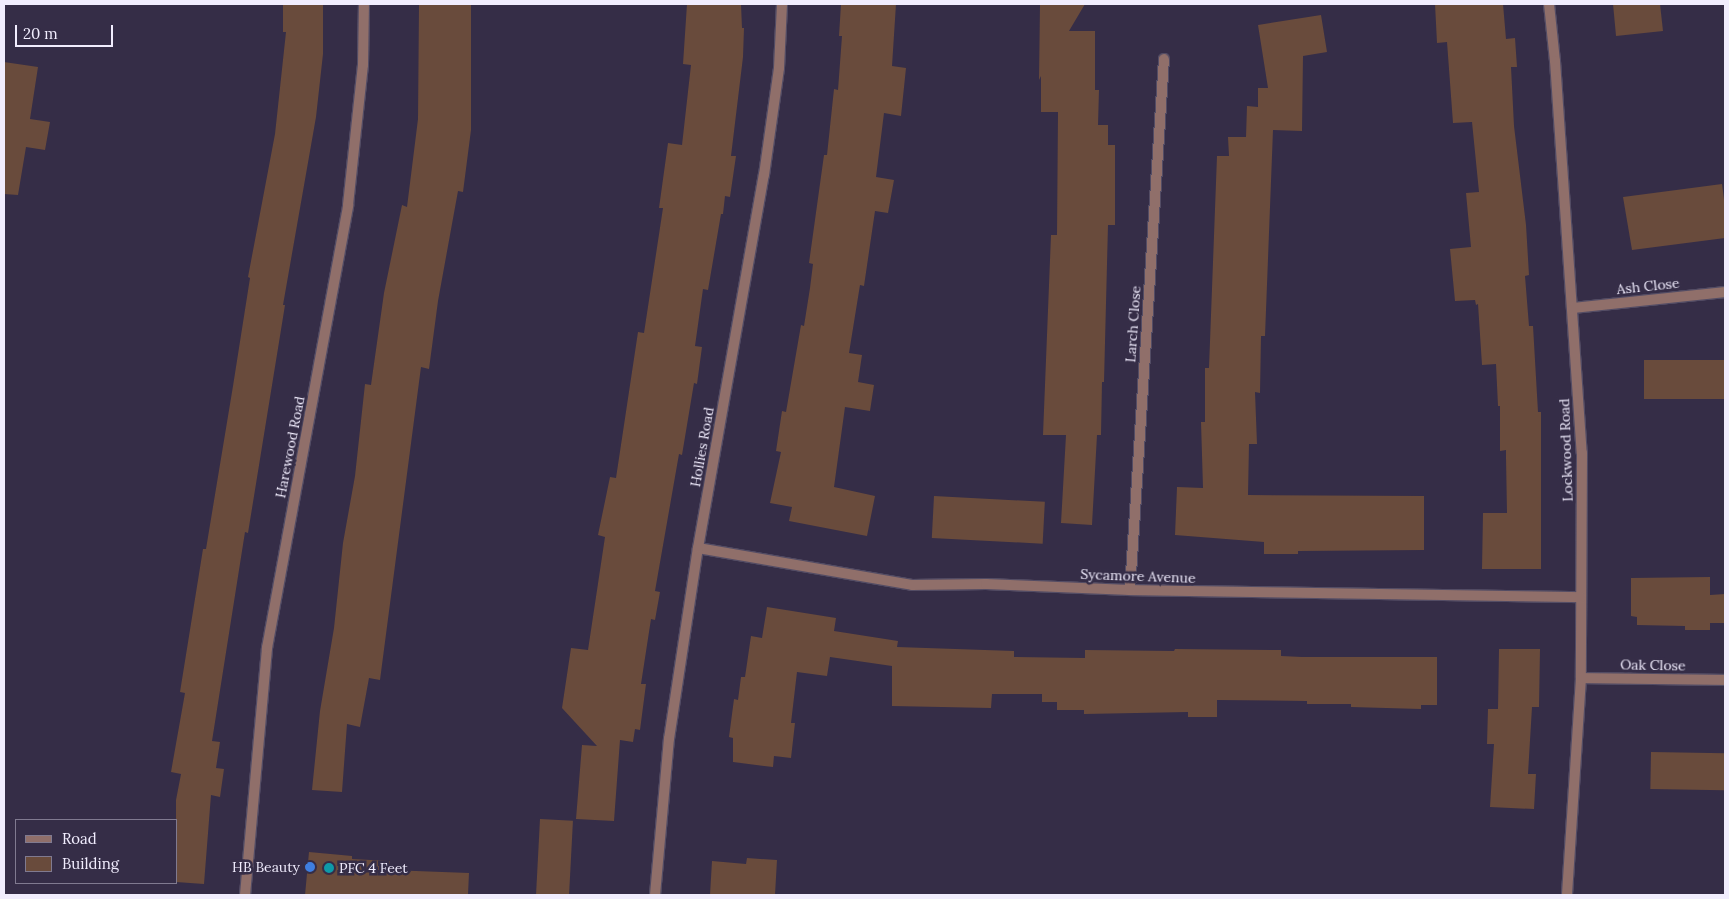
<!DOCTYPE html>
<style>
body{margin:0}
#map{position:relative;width:1729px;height:899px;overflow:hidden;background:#352d47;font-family:Lora,serif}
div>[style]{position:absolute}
.building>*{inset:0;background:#694b3c;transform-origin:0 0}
.roads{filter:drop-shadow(1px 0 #534c64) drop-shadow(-1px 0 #534c64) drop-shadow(0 1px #534c64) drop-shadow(0 -1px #534c64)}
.minor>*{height:10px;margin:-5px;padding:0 5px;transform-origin:5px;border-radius:5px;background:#906f6a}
.dots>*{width:14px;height:14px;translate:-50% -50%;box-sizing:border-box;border:2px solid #352d47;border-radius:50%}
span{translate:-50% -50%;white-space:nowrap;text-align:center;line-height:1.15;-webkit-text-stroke:5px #352d47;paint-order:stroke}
.street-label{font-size:14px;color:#f1edfe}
.poi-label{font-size:14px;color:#f1edfe}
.right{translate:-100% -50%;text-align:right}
.left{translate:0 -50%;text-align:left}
.frame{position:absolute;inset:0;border:5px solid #f1edfe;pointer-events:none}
.legend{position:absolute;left:15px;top:819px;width:162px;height:65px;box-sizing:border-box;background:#352d47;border:1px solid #807a90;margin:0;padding:6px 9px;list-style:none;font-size:15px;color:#f1edfe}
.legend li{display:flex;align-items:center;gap:10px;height:25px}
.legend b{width:25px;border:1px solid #807a90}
.scale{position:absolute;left:15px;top:25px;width:98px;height:22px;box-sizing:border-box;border:2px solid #f1edfe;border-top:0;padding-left:6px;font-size:15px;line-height:18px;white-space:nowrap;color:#f1edfe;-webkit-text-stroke:4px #352d47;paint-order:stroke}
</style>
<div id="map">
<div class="building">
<i style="clip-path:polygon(283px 4px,323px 4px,323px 54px,316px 117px,283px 305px,285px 305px,280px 336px,248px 533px,245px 532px,212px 741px,220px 742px,216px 768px,224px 769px,220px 797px,211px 795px,204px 884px,176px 882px,176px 800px,181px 774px,171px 772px,185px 693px,180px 692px,203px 549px,206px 549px,233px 386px,250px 278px,248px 277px,275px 134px,286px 32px,283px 32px)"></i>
<i style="clip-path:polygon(419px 4px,471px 4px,471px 130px,463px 192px,458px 191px,438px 301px,429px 369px,421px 367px,380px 680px,369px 678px,360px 727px,347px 724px,342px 792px,312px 790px,320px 711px,334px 628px,343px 543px,355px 476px,365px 384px,371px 385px,384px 293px,402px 205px,407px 207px,418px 119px)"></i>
<i style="clip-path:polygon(687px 4px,741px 4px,742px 28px,744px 28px,743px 57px,731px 156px,736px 156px,730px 197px,725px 196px,723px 214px,721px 214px,708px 290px,703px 289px,695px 346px,702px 347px,697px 384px,694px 383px,682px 455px,679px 454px,655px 591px,660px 592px,655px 620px,651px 619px,641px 684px,646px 684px,640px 730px,635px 729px,633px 742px,620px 740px,614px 821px,576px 819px,582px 745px,597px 746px,562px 708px,571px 648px,588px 650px,605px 537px,598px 535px,610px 477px,616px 478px,638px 332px,644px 333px,663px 208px,659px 208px,668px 143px,682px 145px,691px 65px,683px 64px)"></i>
<i style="clip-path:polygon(841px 4px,896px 4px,892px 66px,906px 68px,901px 116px,884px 113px,876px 177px,894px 180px,888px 213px,875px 211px,864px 286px,860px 285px,849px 353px,862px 355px,858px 382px,874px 385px,870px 411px,845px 407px,834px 487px,875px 496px,867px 536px,789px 521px,792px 507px,770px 503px,781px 452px,776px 451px,782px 411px,786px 412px,801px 325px,804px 326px,810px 288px,813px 264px,809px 263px,824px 155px,827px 155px,834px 89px,838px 90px,842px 36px,839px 36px)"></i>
<i style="clip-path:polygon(1040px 4px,1085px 4px,1069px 31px,1095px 31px,1095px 90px,1099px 90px,1098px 125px,1108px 125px,1108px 145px,1115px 145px,1115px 225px,1108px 225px,1104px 382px,1102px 382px,1101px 435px,1097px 435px,1092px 525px,1061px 523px,1066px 435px,1043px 435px,1051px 235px,1057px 235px,1058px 112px,1041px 112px,1041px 76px,1039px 80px)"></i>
<i style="clip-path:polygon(1435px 4px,1503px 4px,1506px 39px,1515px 38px,1517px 67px,1511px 67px,1514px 126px,1526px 225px,1529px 275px,1525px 276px,1529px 326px,1533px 326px,1538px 412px,1541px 412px,1541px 569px,1482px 569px,1483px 513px,1507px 513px,1506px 457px,1506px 450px,1500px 451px,1500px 406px,1498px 406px,1496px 364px,1482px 365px,1478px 304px,1476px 305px,1475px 300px,1455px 301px,1450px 249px,1471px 247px,1466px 193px,1479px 192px,1472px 122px,1453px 123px,1447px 42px,1437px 43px)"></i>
<i style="clip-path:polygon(1613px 4px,1660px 4px,1663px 31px,1616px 36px)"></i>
<i style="clip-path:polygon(1321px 15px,1327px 52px,1303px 56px,1302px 131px,1273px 130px,1265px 336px,1261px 336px,1260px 393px,1255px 392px,1257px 444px,1249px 444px,1248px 495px,1424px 496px,1424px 550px,1298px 551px,1298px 554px,1264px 554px,1264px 542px,1175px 535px,1177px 487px,1203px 488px,1201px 422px,1205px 422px,1205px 368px,1209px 368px,1217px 156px,1229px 156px,1228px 137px,1246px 137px,1247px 106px,1258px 107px,1258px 88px,1268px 88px,1258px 25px)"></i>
<i style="clip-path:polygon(4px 62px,38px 67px,30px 119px,50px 122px,45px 150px,26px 147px,18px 195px,4px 194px)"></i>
<i style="clip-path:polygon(1722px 184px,1725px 207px,1725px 238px,1632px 250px,1623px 197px)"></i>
<i style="left:1725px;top:360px;width:39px;height:81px;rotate:90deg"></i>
<i style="left:934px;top:496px;width:111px;height:42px;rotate:3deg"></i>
<i style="clip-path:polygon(1710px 577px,1710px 595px,1725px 594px,1725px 623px,1710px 623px,1710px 630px,1685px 630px,1685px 626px,1637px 625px,1637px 617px,1631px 616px,1631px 578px)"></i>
<i style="clip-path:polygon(767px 607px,836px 618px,834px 631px,898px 641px,897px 647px,1014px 651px,1014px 657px,1085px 658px,1085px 650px,1174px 651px,1175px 649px,1281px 650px,1281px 656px,1302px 657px,1437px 657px,1437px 705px,1421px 705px,1421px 709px,1351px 707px,1351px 704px,1307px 704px,1307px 701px,1217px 700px,1217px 717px,1188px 717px,1188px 712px,1084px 714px,1084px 710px,1057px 710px,1057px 702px,1042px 702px,1042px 694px,992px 694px,991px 708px,892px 706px,892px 666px,830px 657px,827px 676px,797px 672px,791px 723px,795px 723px,791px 758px,774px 756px,773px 767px,733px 762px,733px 738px,729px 737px,734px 699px,738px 700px,741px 677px,745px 677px,751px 636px,762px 638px)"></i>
<i style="clip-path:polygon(1499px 649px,1540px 649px,1539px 707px,1532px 707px,1528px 774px,1536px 774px,1534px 809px,1490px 807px,1494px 744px,1487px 744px,1488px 709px,1498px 709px)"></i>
<i style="left:1651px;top:752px;width:74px;height:37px;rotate:1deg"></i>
<i style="left:540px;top:819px;width:33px;height:76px;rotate:3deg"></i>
<i style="clip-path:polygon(309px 852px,352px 856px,352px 859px,390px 861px,389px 870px,469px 873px,468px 895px,305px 895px)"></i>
<i style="clip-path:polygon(747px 858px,777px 860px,775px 895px,710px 895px,712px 861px,746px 864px)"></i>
</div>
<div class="roads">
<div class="minor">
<i style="left:1549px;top:4px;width:57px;rotate:84deg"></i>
<i style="left:1555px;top:61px;width:393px;rotate:86.1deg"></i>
<i style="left:1582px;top:453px;width:225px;rotate:90.3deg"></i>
<i style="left:1581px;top:678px;width:217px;rotate:93.7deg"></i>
<i style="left:1573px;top:308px;width:153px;rotate:-6deg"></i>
<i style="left:698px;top:548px;width:217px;rotate:9.8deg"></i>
<i style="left:912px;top:585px;width:74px;rotate:-0.8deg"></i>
<i style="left:986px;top:584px;width:144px;rotate:2.4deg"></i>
<i style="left:1130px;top:590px;width:451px;rotate:0.9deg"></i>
<i style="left:1130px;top:590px;width:532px;rotate:-86.34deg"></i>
<i style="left:1581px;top:678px;width:144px;rotate:0.8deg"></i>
<i style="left:245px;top:895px;width:248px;rotate:-84.9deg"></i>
<i style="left:267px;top:648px;width:450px;rotate:-79.6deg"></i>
<i style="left:348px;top:205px;width:141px;rotate:-83.9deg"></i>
<i style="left:363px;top:65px;width:61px;rotate:-89.1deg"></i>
<i style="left:655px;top:895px;width:157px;rotate:-84.9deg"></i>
<i style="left:669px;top:739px;width:193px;rotate:-81.4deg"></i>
<i style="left:698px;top:548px;width:379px;rotate:-80deg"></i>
<i style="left:764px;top:175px;width:108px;rotate:-82deg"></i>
<i style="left:779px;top:68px;width:64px;rotate:-87.3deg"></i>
</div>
</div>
<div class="dots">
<i style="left:310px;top:867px;background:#3f7fe0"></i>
<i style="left:329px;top:868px;background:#0f9aa8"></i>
</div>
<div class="street-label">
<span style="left:1648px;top:286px;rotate:-6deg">Ash Close</span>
<span style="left:1133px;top:324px;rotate:-86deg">Larch Close</span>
<span style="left:290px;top:447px;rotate:-79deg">Harewood Road</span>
<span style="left:702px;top:447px;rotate:-80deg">Hollies Road</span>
<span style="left:1566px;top:450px;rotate:-92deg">Lockwood Road</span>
<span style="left:1138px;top:576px;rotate:2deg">Sycamore Avenue</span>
<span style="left:1653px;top:665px;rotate:1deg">Oak Close</span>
</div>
<div class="poi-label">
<span class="right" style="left:300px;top:867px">HB Beauty</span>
<span class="left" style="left:339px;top:868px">PFC 4 Feet</span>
</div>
<div class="frame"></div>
<ul class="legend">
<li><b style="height:6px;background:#906f6a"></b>Road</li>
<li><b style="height:14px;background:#694b3c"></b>Building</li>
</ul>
<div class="scale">20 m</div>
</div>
